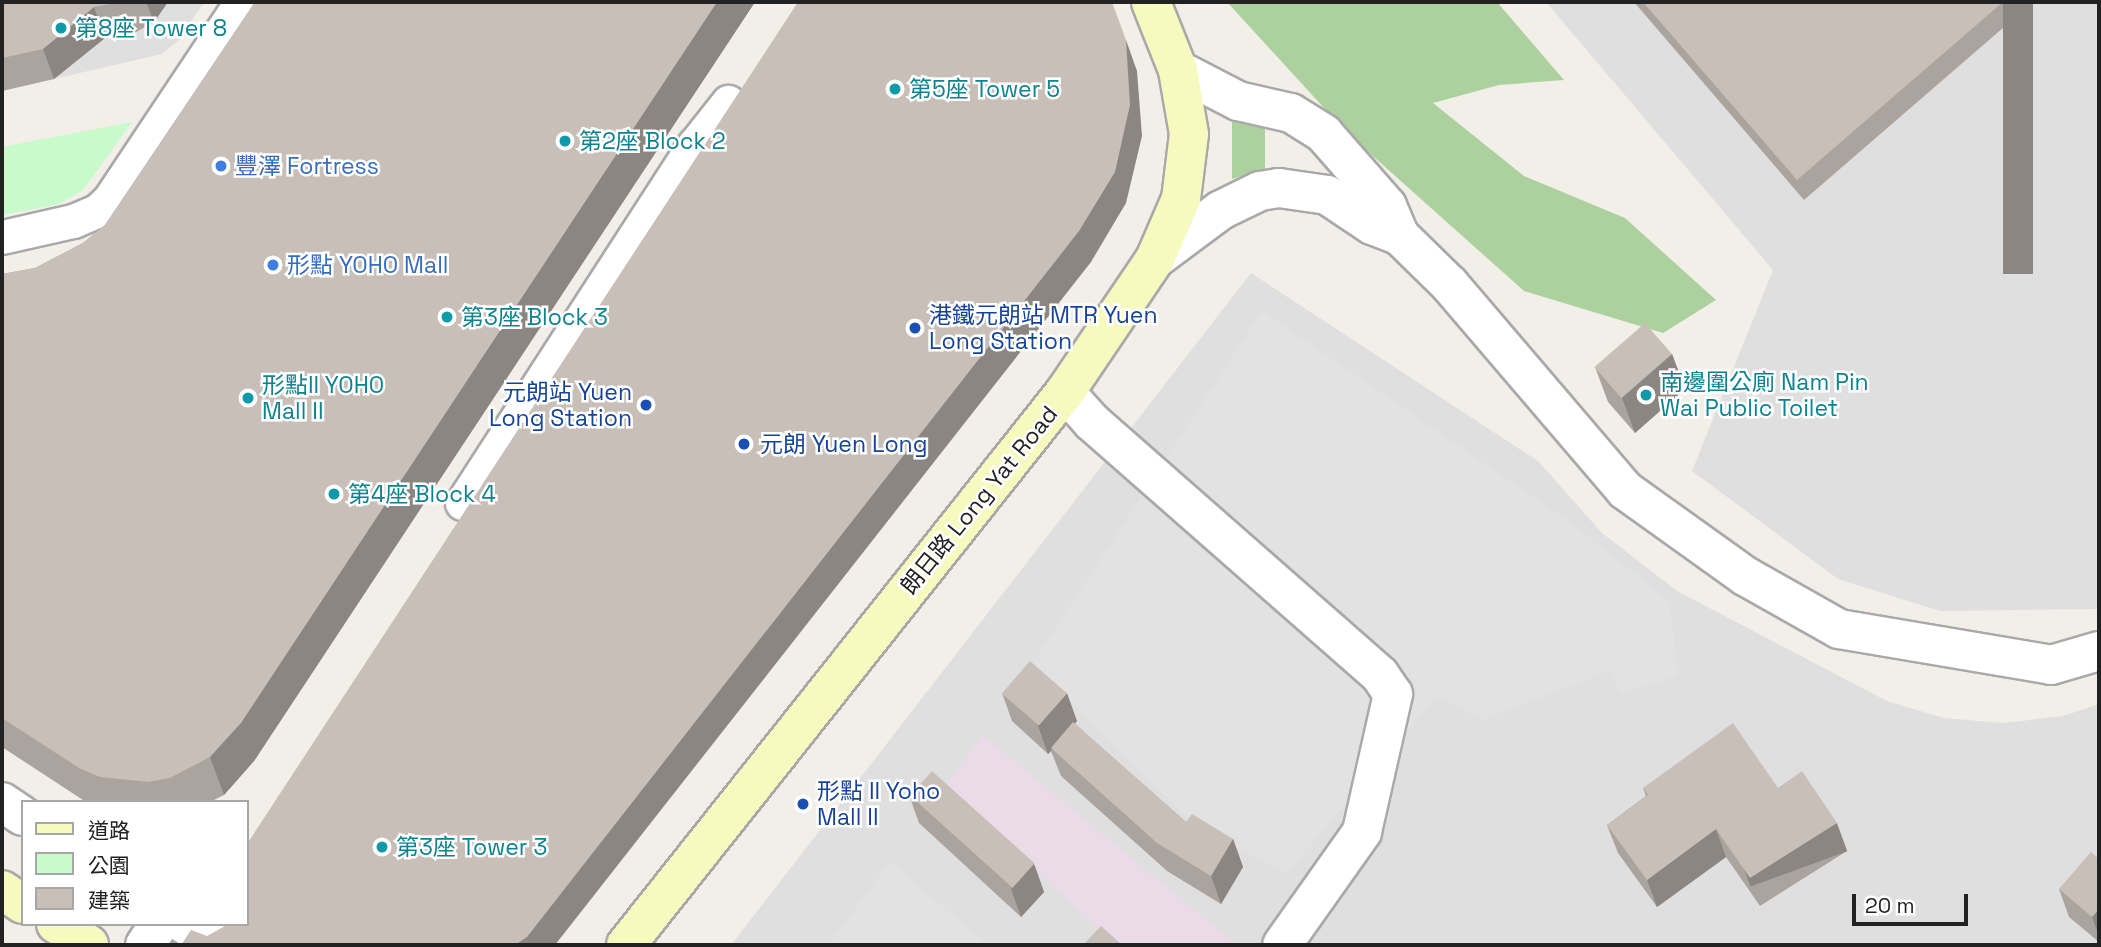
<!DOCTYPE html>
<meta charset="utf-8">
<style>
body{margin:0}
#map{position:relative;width:2101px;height:947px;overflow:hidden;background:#f2efe9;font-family:"Space Grotesk","Noto Sans TC",sans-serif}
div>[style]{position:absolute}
.residential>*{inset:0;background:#e0dfdf}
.industrial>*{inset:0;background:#ebdbe8}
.forest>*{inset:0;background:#add19e}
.park>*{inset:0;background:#c8facc}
.parking>*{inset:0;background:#e2e2e2}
.roads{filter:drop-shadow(2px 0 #a9a9a9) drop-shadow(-2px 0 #a9a9a9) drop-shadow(0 2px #a9a9a9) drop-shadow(0 -2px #a9a9a9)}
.pedestrian>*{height:33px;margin:-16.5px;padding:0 16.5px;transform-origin:16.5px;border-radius:16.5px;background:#fff}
.minor>*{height:38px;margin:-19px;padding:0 19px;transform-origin:19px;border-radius:19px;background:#fff}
.tertiary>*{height:38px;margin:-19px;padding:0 19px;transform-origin:19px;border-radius:19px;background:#fff}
.secondary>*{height:38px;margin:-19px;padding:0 19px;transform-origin:19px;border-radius:19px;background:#f7fabf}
.wall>*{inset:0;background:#aba49e}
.shaded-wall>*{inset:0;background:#8b8681;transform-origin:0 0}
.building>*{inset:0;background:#c7bfb8;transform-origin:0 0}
.dots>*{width:19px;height:19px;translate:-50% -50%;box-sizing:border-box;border:4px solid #fff;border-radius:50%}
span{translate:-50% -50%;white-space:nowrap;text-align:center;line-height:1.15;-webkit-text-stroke:5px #fff;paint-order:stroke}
.culture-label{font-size:23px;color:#0d838f}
.left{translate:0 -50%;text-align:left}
.shop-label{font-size:23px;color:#366cbe}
.transit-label{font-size:23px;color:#164399}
.right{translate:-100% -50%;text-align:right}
.street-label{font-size:23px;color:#222}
.frame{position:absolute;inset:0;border:4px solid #222;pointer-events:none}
.legend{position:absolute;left:21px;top:800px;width:228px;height:126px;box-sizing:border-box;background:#fff;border:2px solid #a7a7a7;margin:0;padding:9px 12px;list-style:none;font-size:21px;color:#222}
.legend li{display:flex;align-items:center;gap:14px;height:35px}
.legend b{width:35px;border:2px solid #a7a7a7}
.scale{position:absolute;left:1852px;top:894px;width:116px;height:32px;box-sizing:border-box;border:4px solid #222;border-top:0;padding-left:9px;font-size:21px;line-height:24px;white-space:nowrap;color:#222;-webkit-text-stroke:5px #fff;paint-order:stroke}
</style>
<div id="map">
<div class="residential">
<i style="clip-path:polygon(2px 2px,204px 2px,179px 40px,162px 54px,2px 91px)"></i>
<i style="clip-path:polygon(1546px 2px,2099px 2px,2099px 609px,1940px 611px,1838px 579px,1692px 471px,1773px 270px)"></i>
<i style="clip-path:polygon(1251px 273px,1538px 461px,1602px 533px,1677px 591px,1887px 701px,1944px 718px,2003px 723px,2063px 716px,2099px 704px,2099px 945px,731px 945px)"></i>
</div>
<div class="industrial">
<i style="clip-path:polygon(983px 736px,1234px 943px,1233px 945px,1116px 945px,946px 785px)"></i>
</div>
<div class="forest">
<i style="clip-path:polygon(1227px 2px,1497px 2px,1564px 80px,1499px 85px,1433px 103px,1524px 176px,1625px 218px,1716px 300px,1663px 333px,1524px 291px,1347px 133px)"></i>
<i style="clip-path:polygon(1232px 117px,1265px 126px,1265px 169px,1232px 179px)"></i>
</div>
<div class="park">
<i style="clip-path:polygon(132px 122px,83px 190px,59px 204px,2px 215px,2px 147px)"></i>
</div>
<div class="parking">
<i style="clip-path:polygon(1262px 311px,1568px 521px,1669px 601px,1678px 676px,1621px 693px,1609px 671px,1482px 720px,1437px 697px,1286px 874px,1194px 825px,1033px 663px)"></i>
<i style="clip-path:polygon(890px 862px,987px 945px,828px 945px)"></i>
</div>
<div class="roads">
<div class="pedestrian">
<i style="left:2px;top:237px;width:73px;rotate:-12.7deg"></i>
<i style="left:73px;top:221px;width:26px;rotate:-23deg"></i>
<i style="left:97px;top:211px;width:16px;rotate:-43deg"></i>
<i style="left:109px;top:200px;width:238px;rotate:-56.3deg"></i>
<i style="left:462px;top:503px;width:427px;rotate:-57.1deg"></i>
<i style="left:694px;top:145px;width:55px;rotate:-51.7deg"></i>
</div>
<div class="minor">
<i style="left:1065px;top:392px;width:40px;rotate:48deg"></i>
<i style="left:1092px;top:422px;width:383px;rotate:41.3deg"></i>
<i style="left:1380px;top:675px;width:23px;rotate:56deg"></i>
<i style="left:1393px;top:694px;width:141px;rotate:102.7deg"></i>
<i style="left:1362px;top:832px;width:138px;rotate:125.3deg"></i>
</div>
<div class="tertiary">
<i style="left:1178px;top:70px;width:68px;rotate:27.3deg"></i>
<i style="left:1238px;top:101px;width:54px;rotate:12.8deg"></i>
<i style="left:1291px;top:113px;width:39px;rotate:32deg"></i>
<i style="left:1324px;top:134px;width:96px;rotate:48.8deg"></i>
<i style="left:1387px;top:206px;width:33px;rotate:67deg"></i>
<i style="left:1400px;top:236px;width:70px;rotate:44.4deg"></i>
<i style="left:1450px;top:285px;width:270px;rotate:49.5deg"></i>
<i style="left:1625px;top:490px;width:148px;rotate:35.6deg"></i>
<i style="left:1745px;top:576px;width:108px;rotate:29.4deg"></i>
<i style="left:1839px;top:629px;width:215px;rotate:9.6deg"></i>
<i style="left:2051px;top:665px;width:50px;rotate:-16.3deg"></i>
<i style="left:1155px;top:259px;width:82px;rotate:-36.6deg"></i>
<i style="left:1221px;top:210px;width:43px;rotate:-26deg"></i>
<i style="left:1260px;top:191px;width:19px;rotate:-9deg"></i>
<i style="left:1279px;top:188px;width:49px;rotate:8.3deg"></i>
<i style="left:1327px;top:195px;width:54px;rotate:33.7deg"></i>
<i style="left:1372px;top:225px;width:30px;rotate:21deg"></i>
<i style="left:2px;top:802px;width:25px;rotate:34deg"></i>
<i style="left:184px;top:924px;width:40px;rotate:32deg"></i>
<i style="left:145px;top:945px;width:25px;rotate:-56deg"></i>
</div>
<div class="secondary">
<i style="left:2px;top:890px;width:25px;rotate:34deg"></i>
<i style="left:56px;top:924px;width:39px;rotate:32deg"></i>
<i style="left:626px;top:945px;width:706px;rotate:-51.56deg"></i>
<i style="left:1065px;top:392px;width:161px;rotate:-55.9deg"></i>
<i style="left:1155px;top:259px;width:65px;rotate:-66.6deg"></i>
<i style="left:1181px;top:199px;width:65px;rotate:-83deg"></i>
<i style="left:1189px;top:134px;width:65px;rotate:-99.8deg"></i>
<i style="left:1178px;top:70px;width:73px;rotate:-111.7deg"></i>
</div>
</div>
<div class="wall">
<i style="clip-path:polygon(2px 2px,168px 2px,154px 22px,136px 32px,105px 38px,54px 79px,2px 91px)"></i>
<i style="clip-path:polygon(255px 2px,755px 2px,254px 761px,224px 795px,210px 802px,86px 802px,2px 747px,2px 274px,35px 268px,83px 243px,105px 225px)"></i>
<i style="clip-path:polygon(1634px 2px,2033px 2px,1804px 200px)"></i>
<i style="clip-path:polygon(1672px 354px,1685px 389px,1635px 433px,1608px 402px,1595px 367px)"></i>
<i style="clip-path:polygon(1002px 693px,1077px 721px,1075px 724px,1186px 822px,1233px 839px,1243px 867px,1221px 904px,1167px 871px,1061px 776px,1051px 751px,1048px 754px,1012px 721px)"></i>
<i style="clip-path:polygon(1643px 788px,1778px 788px,1847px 851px,1760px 906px,1726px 857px,1657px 907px,1618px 853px,1607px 825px,1646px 796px)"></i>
<i style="clip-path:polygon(909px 795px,1034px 864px,1044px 892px,1021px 917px,919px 823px)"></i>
<i style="clip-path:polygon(2099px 859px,2099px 942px,2069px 917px,2059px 889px)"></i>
</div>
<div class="shaded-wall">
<i style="clip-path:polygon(146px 2px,168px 2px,154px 22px)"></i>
<i style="clip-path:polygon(717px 2px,755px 2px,254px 761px,224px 795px,210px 757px)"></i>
<i style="left:2003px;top:2px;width:30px;height:272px"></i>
<i style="clip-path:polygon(94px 7px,105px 38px,54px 79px,43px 49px)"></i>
<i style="clip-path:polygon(1126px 40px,1137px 71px,1142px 136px,1126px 203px,1091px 262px,555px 945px,515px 945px)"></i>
<i style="clip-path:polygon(1672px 354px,1685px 389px,1635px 433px,1622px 398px)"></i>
<i style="clip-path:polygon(1067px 693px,1077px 721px,1052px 750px,1051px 748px,1051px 751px,1048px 754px,1038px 726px)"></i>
<i style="left:1837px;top:823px;width:30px;height:103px;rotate:70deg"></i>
<i style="clip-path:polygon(1716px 829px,1726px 857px,1657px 907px,1647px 880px)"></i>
<i style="clip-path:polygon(1233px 839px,1243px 867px,1221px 904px,1211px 876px)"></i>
<i style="clip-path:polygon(1034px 864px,1044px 892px,1021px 917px,1011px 889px)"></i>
<i style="clip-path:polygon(2099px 909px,2099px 936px,2092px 917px)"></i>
</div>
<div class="building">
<i style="clip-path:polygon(2px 2px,121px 2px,94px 7px,43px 49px,2px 58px)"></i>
<i style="clip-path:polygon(255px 2px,717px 2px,241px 723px,210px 757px,170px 778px,148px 782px,100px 777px,79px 768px,2px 718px,2px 274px,35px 268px,83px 243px,105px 225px)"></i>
<i style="clip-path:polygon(798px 2px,1112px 2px,1126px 40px,1130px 105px,1115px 172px,1079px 231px,527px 937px,515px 945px,181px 945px,191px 930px,207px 936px,225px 926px,225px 924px,247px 924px,247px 844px)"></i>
<i style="clip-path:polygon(1643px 2px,2003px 2px,1797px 180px)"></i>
<i style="left:1645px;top:323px;width:41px;height:67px;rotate:49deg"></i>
<i style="left:1030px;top:661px;width:49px;height:43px;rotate:41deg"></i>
<i style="clip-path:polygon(1073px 722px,1186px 822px,1192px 814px,1233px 839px,1211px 876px,1157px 843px,1051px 748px)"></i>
<i style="clip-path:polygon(1733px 723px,1778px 788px,1802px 771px,1837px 823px,1750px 878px,1716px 829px,1647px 880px,1607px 825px,1648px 795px,1643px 788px)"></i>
<i style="left:932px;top:771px;width:138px;height:33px;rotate:42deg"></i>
<i style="clip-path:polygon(2091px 852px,2099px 859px,2099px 909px,2092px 917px,2059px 889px)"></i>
<i style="clip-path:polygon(1101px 926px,1122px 945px,1083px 945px)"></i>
</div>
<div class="dots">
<i style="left:61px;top:28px;background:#0f9aa8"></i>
<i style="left:895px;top:89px;background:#0f9aa8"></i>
<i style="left:565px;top:141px;background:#0f9aa8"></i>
<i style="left:221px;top:166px;background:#3f7fe0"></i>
<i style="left:273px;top:265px;background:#3f7fe0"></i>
<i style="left:447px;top:317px;background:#0f9aa8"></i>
<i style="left:915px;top:328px;background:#1a4fb4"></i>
<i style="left:1646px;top:395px;background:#0f9aa8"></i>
<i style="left:248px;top:398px;background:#0f9aa8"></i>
<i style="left:646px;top:405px;background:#1a4fb4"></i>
<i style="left:744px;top:444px;background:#1a4fb4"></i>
<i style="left:334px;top:494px;background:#0f9aa8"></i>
<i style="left:803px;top:804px;background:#1a4fb4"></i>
<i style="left:382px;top:847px;background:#0f9aa8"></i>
</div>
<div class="culture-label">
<span class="left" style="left:75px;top:28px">第8座 Tower 8</span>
<span class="left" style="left:909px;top:89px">第5座 Tower 5</span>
<span class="left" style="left:579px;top:141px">第2座 Block 2</span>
<span class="left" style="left:461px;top:317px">第3座 Block 3</span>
<span class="left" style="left:1660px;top:395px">南邊圍公廁 Nam Pin<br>Wai Public Toilet</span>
<span class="left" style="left:262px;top:398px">形點II YOHO<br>Mall II</span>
<span class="left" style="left:348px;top:494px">第4座 Block 4</span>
<span class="left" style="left:396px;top:847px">第3座 Tower 3</span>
</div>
<div class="shop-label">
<span class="left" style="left:235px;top:166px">豐澤 Fortress</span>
<span class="left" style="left:287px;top:265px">形點 YOHO Mall</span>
</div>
<div class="transit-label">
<span class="left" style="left:929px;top:328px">港鐵元朗站 MTR Yuen<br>Long Station</span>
<span class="right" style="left:632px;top:405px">元朗站 Yuen<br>Long Station</span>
<span class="left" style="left:760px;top:444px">元朗 Yuen Long</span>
<span class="left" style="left:817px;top:804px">形點 II Yoho<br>Mall II</span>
</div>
<div class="street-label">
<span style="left:979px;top:500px;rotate:-51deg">朗日路 Long Yat Road</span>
</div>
<div class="frame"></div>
<ul class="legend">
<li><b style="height:9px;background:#f7fabf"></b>道路</li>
<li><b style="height:19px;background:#c8facc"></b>公園</li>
<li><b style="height:19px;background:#c7bfb8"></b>建築</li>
</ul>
<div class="scale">20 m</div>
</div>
